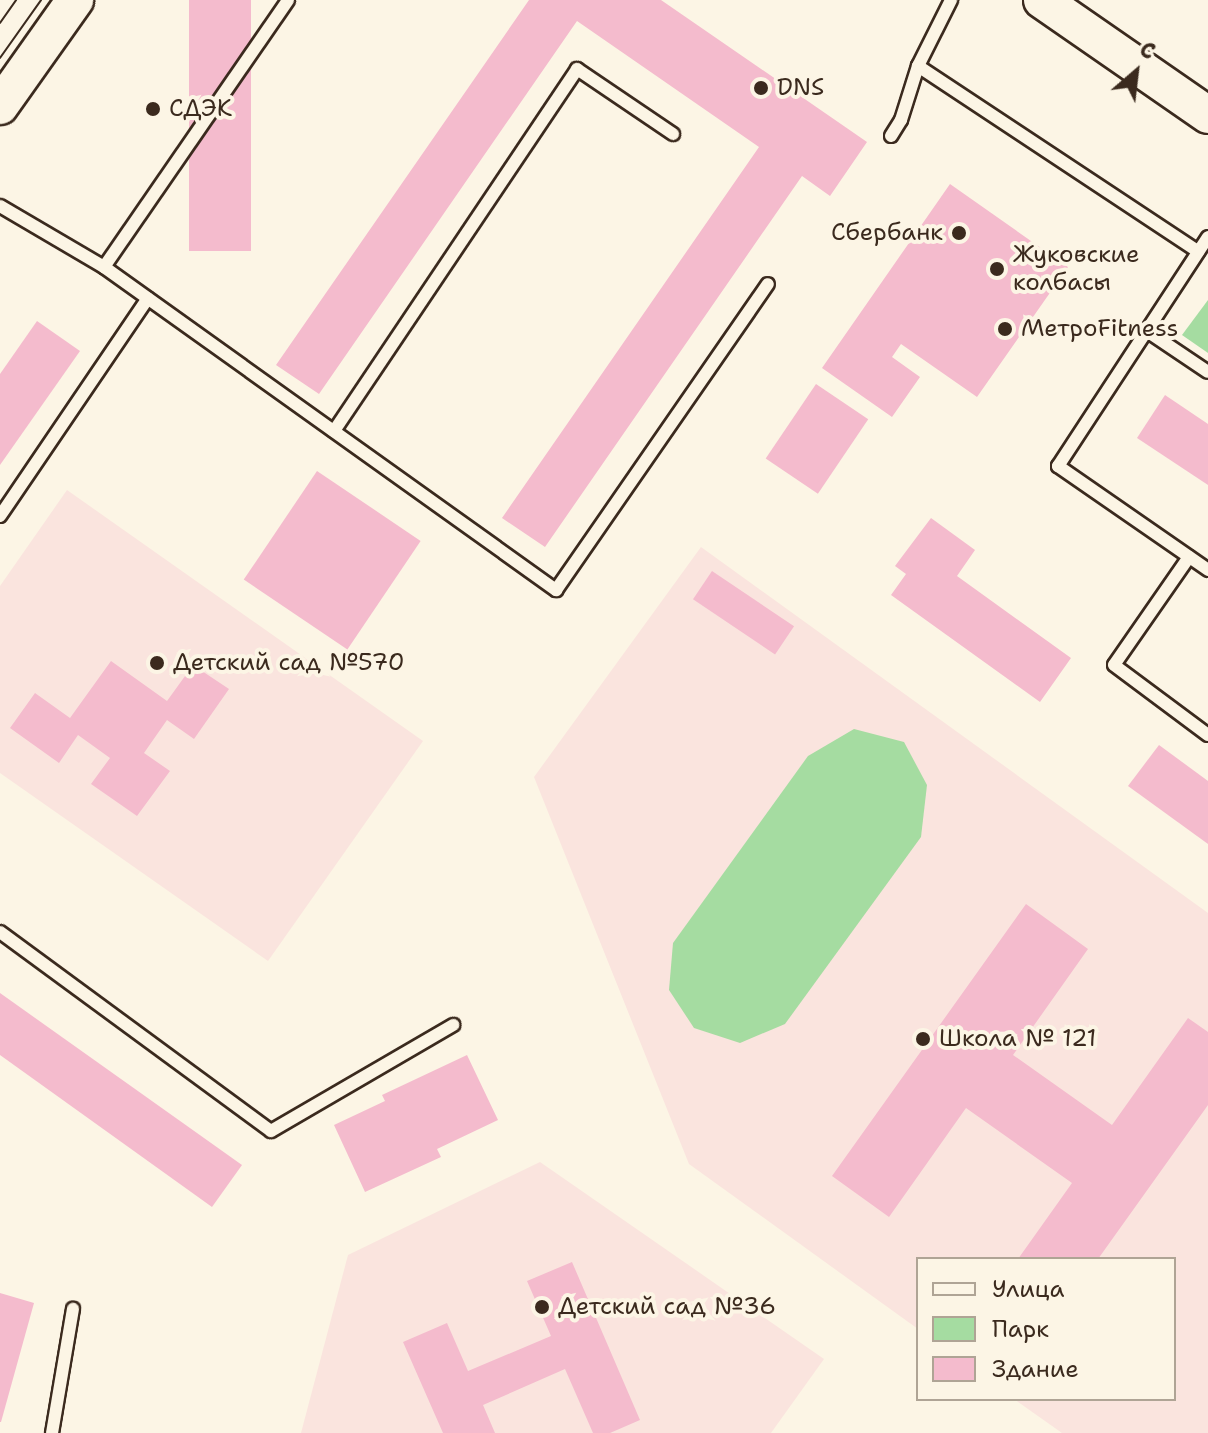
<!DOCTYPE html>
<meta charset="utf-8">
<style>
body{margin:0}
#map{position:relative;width:1208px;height:1433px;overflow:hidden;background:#fcf5e5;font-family:"Shantell Sans",sans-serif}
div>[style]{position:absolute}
.built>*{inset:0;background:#fae4de}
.green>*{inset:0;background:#a5dca1}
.building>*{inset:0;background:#f4bbcd;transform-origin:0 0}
.roads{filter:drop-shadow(2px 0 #3b2a1e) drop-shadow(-2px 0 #3b2a1e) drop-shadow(0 2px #3b2a1e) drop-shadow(0 -2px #3b2a1e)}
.lane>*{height:12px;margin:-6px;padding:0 6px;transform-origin:6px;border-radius:6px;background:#fcf5e5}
.secondary>*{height:36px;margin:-18px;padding:0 18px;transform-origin:18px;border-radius:18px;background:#fcf5e5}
.tram>*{height:2px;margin:-1px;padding:0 1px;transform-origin:1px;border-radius:1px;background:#3b2a1e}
.dots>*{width:22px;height:22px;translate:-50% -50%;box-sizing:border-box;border:4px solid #fcf5e5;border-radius:50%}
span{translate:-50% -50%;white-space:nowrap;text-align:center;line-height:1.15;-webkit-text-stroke:8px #fcf5e5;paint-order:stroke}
.poi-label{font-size:24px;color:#3b2a1e}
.left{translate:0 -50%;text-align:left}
.right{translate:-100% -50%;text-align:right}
.legend{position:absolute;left:916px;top:1257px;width:260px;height:144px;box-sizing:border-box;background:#fcf5e5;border:2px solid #afa495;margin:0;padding:10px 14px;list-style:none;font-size:24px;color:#3b2a1e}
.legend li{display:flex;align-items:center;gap:16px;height:40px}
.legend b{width:40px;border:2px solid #afa495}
.north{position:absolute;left:1096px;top:32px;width:80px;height:80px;-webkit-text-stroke:6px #fcf5e5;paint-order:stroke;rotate:28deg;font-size:22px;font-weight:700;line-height:32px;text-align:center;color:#3b2a1e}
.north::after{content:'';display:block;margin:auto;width:28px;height:36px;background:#3b2a1e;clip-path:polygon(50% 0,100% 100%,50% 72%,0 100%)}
</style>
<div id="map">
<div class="built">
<i style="clip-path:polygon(67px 490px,423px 741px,268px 961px,0 773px,0 586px)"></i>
<i style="clip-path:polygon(701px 547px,1208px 913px,1208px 1433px,1062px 1433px,1014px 1399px,1174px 1399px,1174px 1259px,918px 1259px,918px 1329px,689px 1164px,534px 777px)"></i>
<i style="clip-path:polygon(540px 1162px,824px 1359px,771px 1433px,301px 1433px,348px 1255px)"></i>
</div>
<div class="green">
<i style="clip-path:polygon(1208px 300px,1208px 353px,1182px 335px)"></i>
<i style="clip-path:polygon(854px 729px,904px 742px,927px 785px,921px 837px,785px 1024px,740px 1043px,694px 1028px,669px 990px,673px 943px,808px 756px)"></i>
</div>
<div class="building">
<i style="left:189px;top:0;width:62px;height:251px"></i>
<i style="clip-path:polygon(529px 0,661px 0,867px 142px,830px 196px,802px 176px,545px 547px,502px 518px,759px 147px,577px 21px,319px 394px,276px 365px)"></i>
<i style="clip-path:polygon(950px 184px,1068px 267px,977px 397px,901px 344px,892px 357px,920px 377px,892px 417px,822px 368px)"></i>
<i style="clip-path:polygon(37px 321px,80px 351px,0 465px,0 374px)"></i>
<i style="left:816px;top:384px;width:63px;height:90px;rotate:34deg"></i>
<i style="clip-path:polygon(1165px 395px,1208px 424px,1208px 485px,1137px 438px)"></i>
<i style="left:317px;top:471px;width:125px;height:131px;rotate:34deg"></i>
<i style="clip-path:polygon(931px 518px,975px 550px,957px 576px,1071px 658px,1040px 702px,891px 595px,906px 574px,895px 566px)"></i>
<i style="left:712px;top:571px;width:99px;height:34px;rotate:34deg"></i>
<i style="clip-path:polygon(111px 661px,167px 701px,193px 665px,229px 689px,194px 739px,167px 720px,144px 753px,170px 771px,137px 816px,91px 784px,110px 758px,78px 735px,59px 763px,10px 728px,35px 693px,70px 718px)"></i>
<i style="clip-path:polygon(1159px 745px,1208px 781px,1208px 844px,1128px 786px)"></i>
<i style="clip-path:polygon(1026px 904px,1088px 949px,1013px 1055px,1112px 1125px,1188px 1018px,1208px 1032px,1208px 1105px,1098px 1259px,1018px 1259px,1072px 1183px,966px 1108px,889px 1217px,832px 1176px)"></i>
<i style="clip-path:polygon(0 993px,242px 1165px,212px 1207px,0 1055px)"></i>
<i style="clip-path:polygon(467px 1055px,498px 1120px,437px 1149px,441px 1157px,365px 1192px,334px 1125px,385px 1101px,382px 1095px)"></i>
<i style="clip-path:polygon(572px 1262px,640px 1420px,610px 1433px,593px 1433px,565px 1369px,483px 1405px,495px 1433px,443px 1433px,403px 1342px,447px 1323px,468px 1371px,551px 1336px,527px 1281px)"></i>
<i style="clip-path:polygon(0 1293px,34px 1303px,1px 1422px,0 1422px)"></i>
</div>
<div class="roads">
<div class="lane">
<i style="left:918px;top:66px;width:336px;rotate:33.5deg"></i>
<i style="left:891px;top:136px;width:19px;rotate:-58deg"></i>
<i style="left:901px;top:120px;width:57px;rotate:-72.5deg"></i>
<i style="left:918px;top:66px;width:74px;rotate:-63.4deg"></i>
<i style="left:0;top:206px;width:121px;rotate:30.4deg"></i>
<i style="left:104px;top:267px;width:556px;rotate:35.55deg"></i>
<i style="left:556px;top:590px;width:372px;rotate:-55.3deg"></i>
<i style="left:1208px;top:237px;width:274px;rotate:123.2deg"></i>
<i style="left:1058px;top:466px;width:183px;rotate:34.7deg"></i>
<i style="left:104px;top:267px;width:324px;rotate:-55.4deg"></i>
<i style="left:1147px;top:331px;width:73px;rotate:33.9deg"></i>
<i style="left:334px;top:431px;width:436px;rotate:-56.1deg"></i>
<i style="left:577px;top:69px;width:116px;rotate:34.1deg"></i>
<i style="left:0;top:516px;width:263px;rotate:-55.8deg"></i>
<i style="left:1189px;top:557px;width:131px;rotate:124.8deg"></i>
<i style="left:1114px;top:665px;width:117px;rotate:36.7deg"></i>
<i style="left:0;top:932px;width:336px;rotate:36.3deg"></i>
<i style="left:271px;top:1131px;width:211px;rotate:-30.2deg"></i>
<i style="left:52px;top:1433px;width:126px;rotate:-80.4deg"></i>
</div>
<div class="secondary">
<i style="left:1042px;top:0;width:202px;rotate:34.7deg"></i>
<i style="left:0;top:106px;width:130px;rotate:-54.7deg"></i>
</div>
</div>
<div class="tram">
<i style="left:0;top:23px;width:28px;rotate:-55deg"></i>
<i style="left:0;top:58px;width:71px;rotate:-54.7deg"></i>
</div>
<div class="dots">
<i style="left:761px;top:88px;background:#3b2a1e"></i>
<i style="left:153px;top:109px;background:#3b2a1e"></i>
<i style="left:959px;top:233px;background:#3b2a1e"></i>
<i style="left:997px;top:269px;background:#3b2a1e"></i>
<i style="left:1005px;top:329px;background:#3b2a1e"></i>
<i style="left:157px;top:663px;background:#3b2a1e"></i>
<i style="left:923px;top:1039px;background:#3b2a1e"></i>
<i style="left:542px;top:1307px;background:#3b2a1e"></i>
</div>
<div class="poi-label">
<span class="left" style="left:777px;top:88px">DNS</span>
<span class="left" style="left:169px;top:109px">СДЭК</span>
<span class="right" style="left:943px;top:233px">Сбербанк</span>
<span class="left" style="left:1013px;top:269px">Жуковские<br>колбасы</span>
<span class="left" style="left:1021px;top:329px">МетроFitness</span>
<span class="left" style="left:173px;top:663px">Детский сад №570</span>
<span class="left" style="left:939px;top:1039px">Школа № 121</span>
<span class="left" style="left:558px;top:1307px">Детский сад №36</span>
</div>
<ul class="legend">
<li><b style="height:10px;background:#fcf5e5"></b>Улица</li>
<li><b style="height:22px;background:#a5dca1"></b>Парк</li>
<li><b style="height:22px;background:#f4bbcd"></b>Здание</li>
</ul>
<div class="north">С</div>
</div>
